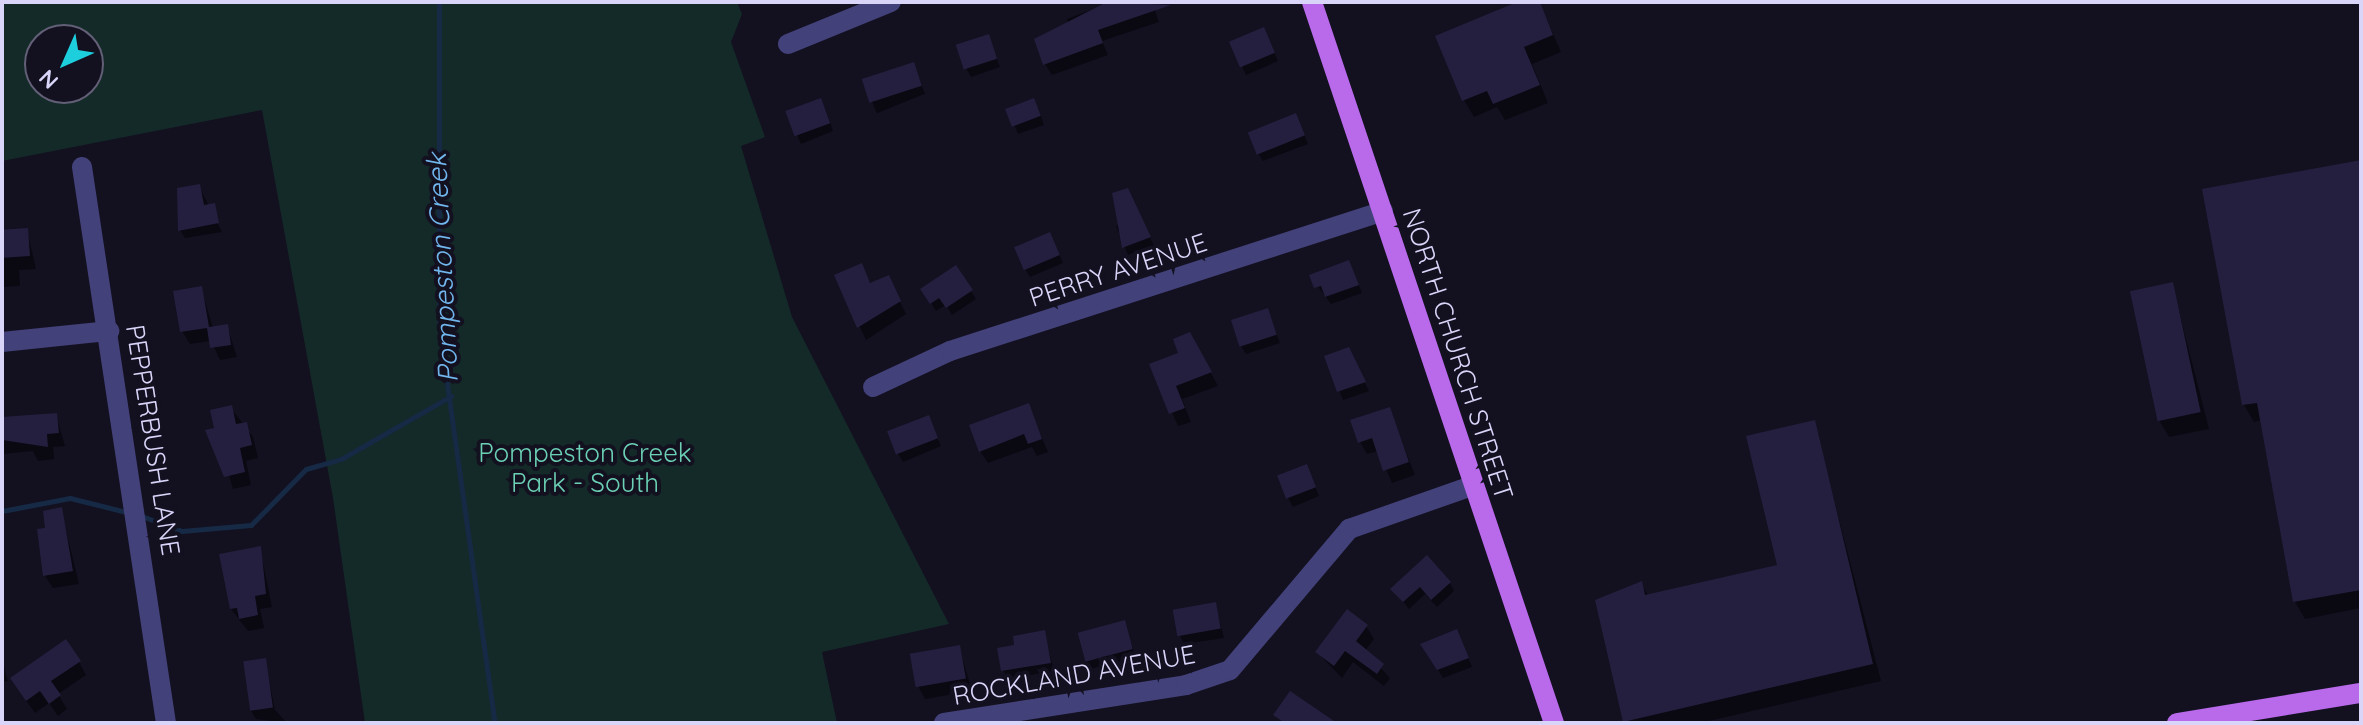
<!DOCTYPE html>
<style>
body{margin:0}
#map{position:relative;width:2363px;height:725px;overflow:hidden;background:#131020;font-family:Quicksand,sans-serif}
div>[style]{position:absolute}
.green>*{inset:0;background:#142a28}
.shadow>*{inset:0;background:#0007;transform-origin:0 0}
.stream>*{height:5px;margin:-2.5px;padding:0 2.5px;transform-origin:2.5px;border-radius:2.5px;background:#162945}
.building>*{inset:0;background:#241f3f;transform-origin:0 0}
.minor>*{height:20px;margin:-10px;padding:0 10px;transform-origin:10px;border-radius:10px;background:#424179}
.major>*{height:20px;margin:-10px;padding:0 10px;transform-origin:10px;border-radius:10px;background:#b86aeb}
span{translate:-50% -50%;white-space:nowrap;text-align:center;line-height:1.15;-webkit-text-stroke:8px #131020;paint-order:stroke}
.street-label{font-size:26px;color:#d8d5f9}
.park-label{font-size:26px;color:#6bd0b4}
.water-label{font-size:28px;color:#71b6ec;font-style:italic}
.frame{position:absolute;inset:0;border:4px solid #d8d5f9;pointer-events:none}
.north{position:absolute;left:24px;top:24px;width:80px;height:80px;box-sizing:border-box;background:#131020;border:2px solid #625f77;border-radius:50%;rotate:225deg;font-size:22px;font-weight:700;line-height:32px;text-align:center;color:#d8d5f9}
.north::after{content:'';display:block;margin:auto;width:28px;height:36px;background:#1dcfdd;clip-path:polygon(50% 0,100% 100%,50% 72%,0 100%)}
</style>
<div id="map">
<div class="green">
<i style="clip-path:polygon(evenodd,2px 2px,737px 2px,742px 14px,731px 42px,765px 137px,741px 146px,792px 317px,949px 624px,822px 652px,837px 723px,365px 723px,333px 498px,262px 110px,2px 161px,2px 2px,40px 40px,88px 40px,88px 88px,40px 88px,40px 40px)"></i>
</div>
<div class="shadow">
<i style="clip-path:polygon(1112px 2px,1152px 2px,1159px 22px,1102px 41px,1108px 55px,1052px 75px,1045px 64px,1070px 28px,1067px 19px)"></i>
<i style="clip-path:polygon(1523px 2px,1539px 2px,1561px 52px,1532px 64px,1548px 103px,1505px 120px,1497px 107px,1474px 117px,1464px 100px)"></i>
<i style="clip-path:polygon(988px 37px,1000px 67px,971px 77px,966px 68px)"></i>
<i style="clip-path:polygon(1268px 38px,1278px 61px,1246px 75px,1231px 43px)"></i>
<i style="left:913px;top:64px;width:32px;height:52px;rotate:68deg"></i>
<i style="clip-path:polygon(825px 108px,833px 131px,801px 144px,787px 112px)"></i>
<i style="clip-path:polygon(1038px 108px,1044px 125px,1018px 134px,1008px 109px)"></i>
<i style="clip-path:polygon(1300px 124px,1308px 144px,1263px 161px,1258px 153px)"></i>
<i style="clip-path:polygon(2361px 162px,2361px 608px,2305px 619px,2295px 602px,2262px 420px,2254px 422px,2244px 405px)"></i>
<i style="clip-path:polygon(199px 186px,222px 232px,185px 238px,180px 230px)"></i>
<i style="clip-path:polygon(1132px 198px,1154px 246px,1128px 255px,1116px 226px,1125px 223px)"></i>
<i style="clip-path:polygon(27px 230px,36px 269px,19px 270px,20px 286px,2px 287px,2px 231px)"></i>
<i style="clip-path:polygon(1054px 243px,1063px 263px,1030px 277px,1025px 269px)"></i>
<i style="clip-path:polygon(861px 266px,871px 285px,893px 288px,906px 314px,866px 340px,836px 276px)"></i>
<i style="clip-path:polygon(1353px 271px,1362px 293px,1331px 304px,1316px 284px)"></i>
<i style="clip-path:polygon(2172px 284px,2209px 429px,2169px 437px,2159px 420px)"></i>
<i style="clip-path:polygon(201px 288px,213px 328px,227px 326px,237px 357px,220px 360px,211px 341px,190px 344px,182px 331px)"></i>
<i style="clip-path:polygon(923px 290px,971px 291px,976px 299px,952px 315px,946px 305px,936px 311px)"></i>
<i style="clip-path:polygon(1267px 311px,1280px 343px,1246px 354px,1241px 346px)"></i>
<i style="clip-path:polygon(1190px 335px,1218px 386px,1182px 399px,1191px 422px,1178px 426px,1151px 365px,1181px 354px)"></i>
<i style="clip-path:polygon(1326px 357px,1352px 358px,1369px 391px,1343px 400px)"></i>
<i style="clip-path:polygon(1028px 406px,1048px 452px,1037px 456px,1032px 447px,988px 463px,980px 451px)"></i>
<i style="clip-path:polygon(231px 408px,253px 437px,258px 458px,246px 461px,251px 485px,233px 489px,216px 430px)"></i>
<i style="clip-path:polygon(1389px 409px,1415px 475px,1392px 483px,1378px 451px,1367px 454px,1360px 442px)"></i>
<i style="clip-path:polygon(56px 415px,65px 446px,53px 447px,54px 459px,38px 461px,33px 451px,2px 454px,2px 422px)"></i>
<i style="clip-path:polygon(1814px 423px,1881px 681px,1700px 723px,1626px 723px,1641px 584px,1649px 597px,1779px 567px)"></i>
<i style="clip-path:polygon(932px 426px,941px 446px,903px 462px,898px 454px)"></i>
<i style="clip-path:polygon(1310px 474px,1319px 496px,1293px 507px,1288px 498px)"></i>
<i style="clip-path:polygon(61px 510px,79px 584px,53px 588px,45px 576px,48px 529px)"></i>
<i style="clip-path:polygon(260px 548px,272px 607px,260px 609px,264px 628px,248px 631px,231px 609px)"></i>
<i style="clip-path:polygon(1450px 583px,1454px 591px,1437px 607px,1425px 594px,1409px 609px,1393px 589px)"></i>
<i style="clip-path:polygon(1215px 604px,1224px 638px,1184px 644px,1180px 636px)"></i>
<i style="clip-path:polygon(1124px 622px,1136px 657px,1091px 669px,1086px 660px)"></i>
<i style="clip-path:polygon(1366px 626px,1374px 639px,1365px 651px,1390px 678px,1384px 686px,1353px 662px,1342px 678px,1317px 652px)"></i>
<i style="clip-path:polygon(1044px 632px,1054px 671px,1008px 679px,1003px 670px)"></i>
<i style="clip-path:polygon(1461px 640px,1472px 667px,1443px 678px,1423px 645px)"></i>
<i style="clip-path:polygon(959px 647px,972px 691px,925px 699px,918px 686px)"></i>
<i style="clip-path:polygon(2px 660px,8px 681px,2px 682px)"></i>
<i style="clip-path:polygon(265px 660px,275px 710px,287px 723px,256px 719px,251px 711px,245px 663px)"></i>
<i style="clip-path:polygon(79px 662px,86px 675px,58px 694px,67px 709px,58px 716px,49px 703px,35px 713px,20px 692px)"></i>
</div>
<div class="stream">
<i style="left:439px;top:2px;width:325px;rotate:90deg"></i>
<i style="left:439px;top:327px;width:400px;rotate:82deg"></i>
<i style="left:2px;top:511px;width:69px;rotate:-10.8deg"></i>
<i style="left:70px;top:498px;width:62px;rotate:14deg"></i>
<i style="left:139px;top:515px;width:46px;rotate:20.4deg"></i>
<i style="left:182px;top:531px;width:69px;rotate:-5deg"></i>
<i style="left:251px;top:525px;width:78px;rotate:-45.5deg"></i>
<i style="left:306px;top:469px;width:36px;rotate:-16deg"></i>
<i style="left:341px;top:459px;width:127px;rotate:-29.8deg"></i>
</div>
<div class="building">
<i style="clip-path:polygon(1107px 2px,1171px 5px,1098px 30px,1103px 43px,1043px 65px,1034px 39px)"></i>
<i style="clip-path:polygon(1517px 2px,1540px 2px,1553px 35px,1524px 47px,1540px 85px,1493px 104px,1487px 91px,1462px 101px,1435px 36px)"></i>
<i style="left:1264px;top:27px;width:28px;height:38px;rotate:67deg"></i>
<i style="left:989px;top:34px;width:26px;height:35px;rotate:72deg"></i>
<i style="left:914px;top:62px;width:25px;height:55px;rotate:72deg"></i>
<i style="left:821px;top:98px;width:27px;height:38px;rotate:70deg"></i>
<i style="left:1034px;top:98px;width:19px;height:31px;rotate:69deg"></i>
<i style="left:1296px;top:113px;width:24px;height:52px;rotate:68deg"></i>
<i style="clip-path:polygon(2361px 160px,2361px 590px,2293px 602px,2257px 403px,2242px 405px,2202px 189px)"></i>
<i style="clip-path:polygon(200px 184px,204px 205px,215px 203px,219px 223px,178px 231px,177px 188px)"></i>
<i style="clip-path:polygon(1128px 188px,1151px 237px,1122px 248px,1112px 193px)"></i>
<i style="left:28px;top:228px;width:28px;height:26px;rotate:86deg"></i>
<i style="left:1050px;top:232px;width:25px;height:39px;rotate:67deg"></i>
<i style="clip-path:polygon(1349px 260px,1359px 285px,1325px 297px,1321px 286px,1314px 288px,1309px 275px)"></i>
<i style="clip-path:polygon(862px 263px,870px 283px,889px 275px,901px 301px,857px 328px,834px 275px)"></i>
<i style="clip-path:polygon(956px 265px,973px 290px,946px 308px,939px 298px,930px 304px,920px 289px)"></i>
<i style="left:2173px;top:282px;width:133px;height:44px;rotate:78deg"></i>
<i style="clip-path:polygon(202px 286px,209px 327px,228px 324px,231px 345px,210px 348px,207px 328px,180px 332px,173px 291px)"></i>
<i style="left:1268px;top:308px;width:28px;height:39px;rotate:72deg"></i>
<i style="clip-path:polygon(1190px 332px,1212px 372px,1176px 386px,1185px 408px,1169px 414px,1149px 364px,1178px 353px,1173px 339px)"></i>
<i style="clip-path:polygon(1349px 347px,1366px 382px,1337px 392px,1324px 356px)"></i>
<i style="clip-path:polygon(1029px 403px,1042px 439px,1028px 444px,1024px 434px,979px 452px,969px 425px)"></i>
<i style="clip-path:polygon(232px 405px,236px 424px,247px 422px,252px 445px,240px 448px,245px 472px,224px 477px,205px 430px,214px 428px,210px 410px)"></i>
<i style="clip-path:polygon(1390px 407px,1409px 462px,1383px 471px,1372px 438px,1358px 443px,1350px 420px)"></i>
<i style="clip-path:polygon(57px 413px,59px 433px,47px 434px,48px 447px,2px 440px,2px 417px)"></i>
<i style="left:929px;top:415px;width:25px;height:45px;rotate:69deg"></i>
<i style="clip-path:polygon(1815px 420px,1873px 664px,1623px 722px,1595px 600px,1642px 581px,1645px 595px,1777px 565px,1746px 436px)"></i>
<i style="left:1307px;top:464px;width:25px;height:32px;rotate:69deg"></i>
<i style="clip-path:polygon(62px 507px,73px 571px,43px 576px,37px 529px,45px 528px,43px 511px)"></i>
<i style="clip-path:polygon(261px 546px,266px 594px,255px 596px,258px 615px,239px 619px,237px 608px,230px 609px,219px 554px)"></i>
<i style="clip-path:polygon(1427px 555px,1451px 582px,1431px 600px,1420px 587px,1403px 602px,1390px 589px)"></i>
<i style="left:1216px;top:602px;width:27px;height:44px;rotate:80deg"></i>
<i style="clip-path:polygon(1347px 609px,1368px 625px,1356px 641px,1384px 664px,1377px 674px,1345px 651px,1334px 666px,1315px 652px)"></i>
<i style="left:1125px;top:620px;width:30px;height:49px;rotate:75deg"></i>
<i style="clip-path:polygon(1457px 629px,1469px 658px,1437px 670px,1420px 644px)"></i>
<i style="clip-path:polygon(1045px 630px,1051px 663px,1001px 671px,997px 648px,1014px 645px,1013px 636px)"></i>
<i style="clip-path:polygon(66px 639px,81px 661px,51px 681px,61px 695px,49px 704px,40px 691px,26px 701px,10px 678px)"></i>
<i style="left:960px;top:645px;width:34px;height:51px;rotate:80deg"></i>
<i style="left:266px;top:658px;width:50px;height:23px;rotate:82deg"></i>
<i style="clip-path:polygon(1290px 691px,1337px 723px,1285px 723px,1273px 715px)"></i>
</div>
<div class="minor">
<i style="left:788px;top:44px;width:111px;rotate:-22.2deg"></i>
<i style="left:82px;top:167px;width:562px;rotate:81.41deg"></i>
<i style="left:2px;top:342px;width:108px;rotate:-5.9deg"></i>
<i style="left:873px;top:387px;width:85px;rotate:-25.1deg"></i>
<i style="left:950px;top:351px;width:455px;rotate:-17.9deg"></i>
<i style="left:944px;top:723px;width:245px;rotate:-8.9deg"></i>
<i style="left:1186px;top:685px;width:46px;rotate:-18.8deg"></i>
<i style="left:1230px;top:670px;width:185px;rotate:-49.8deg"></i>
<i style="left:1349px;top:529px;width:130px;rotate:-19.3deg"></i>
</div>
<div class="major">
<i style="left:1312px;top:2px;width:761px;rotate:71.45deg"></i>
<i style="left:2177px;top:723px;width:186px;rotate:-9.3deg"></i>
</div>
<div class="street-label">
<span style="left:1118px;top:270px;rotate:-18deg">PERRY AVENUE</span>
<span style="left:1458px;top:354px;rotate:72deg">NORTH CHURCH STREET</span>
<span style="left:153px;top:440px;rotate:81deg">PEPPERBUSH LANE</span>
<span style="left:1074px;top:675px;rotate:-10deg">ROCKLAND AVENUE</span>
</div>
<div class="park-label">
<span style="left:585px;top:468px">Pompeston Creek<br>Park - South</span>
</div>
<div class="water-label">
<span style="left:442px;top:268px;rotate:-93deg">Pompeston Creek</span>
</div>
<div class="frame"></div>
<div class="north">N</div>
</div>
